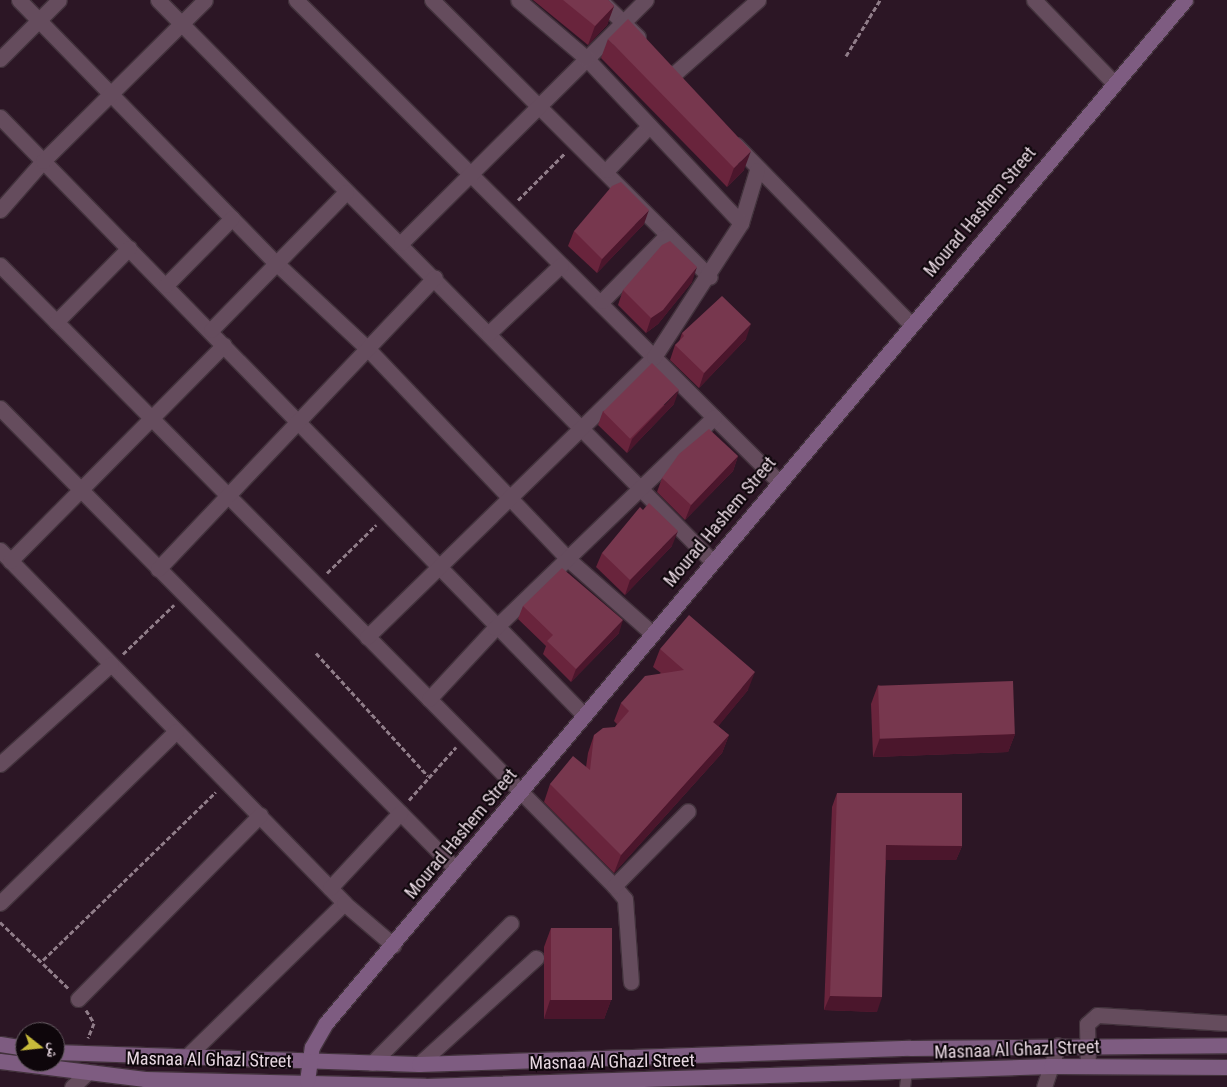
<!DOCTYPE html>
<meta charset="utf-8">
<style>
body{margin:0}
#map{position:relative;width:1227px;height:1087px;overflow:hidden;background:#2c1625;font-family:"Roboto Condensed","Noto Naskh Arabic",sans-serif}
div>[style]{position:absolute}
.path>*{height:3px;margin-top:-1.5px;transform-origin:0;background:repeating-linear-gradient(90deg,#907d89 0 5px,transparent 0 7.5px)}
.roads{filter:drop-shadow(1px 0 #42323c) drop-shadow(-1px 0 #42323c) drop-shadow(0 1px #42323c) drop-shadow(0 -1px #42323c)}
.lane>*{height:10px;margin:-5px;padding:0 5px;transform-origin:5px;border-radius:5px;background:#654c5d}
.street>*{height:15px;margin:-7.5px;padding:0 7.5px;transform-origin:7.5px;border-radius:7.5px;background:#654c5d}
.secondary>*{height:15px;margin:-7.5px;padding:0 7.5px;transform-origin:7.5px;border-radius:7.5px;background:#7e5c81}
.wall>*{inset:0;background:#69243c}
.shaded-wall>*{inset:0;background:#4b162c}
.building>*{inset:0;background:#77374e;transform-origin:0 0}
span{translate:-50% -50%;white-space:nowrap;text-align:center;line-height:1.15;-webkit-text-stroke:4px #0e060b;paint-order:stroke}
.street-label{font-size:18px;color:#e7d7e1}
.north{position:absolute;left:15px;top:1022px;width:50px;height:50px;box-sizing:border-box;background:#0e060b;border:1px solid #655a61;border-radius:50%;rotate:106deg;font-size:14px;font-weight:700;line-height:20px;text-align:center;color:#e7d7e1}
.north::after{content:'';display:block;margin:auto;width:18px;height:22px;background:#c8bb3b;clip-path:polygon(50% 0,100% 100%,50% 72%,0 100%)}
</style>
<div id="map">
<div class="path">
<i style="left:846px;top:56px;width:66px;rotate:-58.7deg"></i>
<i style="left:518px;top:200px;width:66px;rotate:-45deg"></i>
<i style="left:327px;top:573px;width:69px;rotate:-44.4deg"></i>
<i style="left:316px;top:653px;width:166px;rotate:47.7deg"></i>
<i style="left:123px;top:654px;width:71px;rotate:-43.9deg"></i>
<i style="left:409px;top:800px;width:71px;rotate:-48.4deg"></i>
<i style="left:0;top:922px;width:95px;rotate:44.1deg"></i>
<i style="left:43px;top:960px;width:241px;rotate:-44.2deg"></i>
<i style="left:86px;top:1010px;width:15px;rotate:58deg"></i>
<i style="left:94px;top:1023px;width:16px;rotate:112deg"></i>
</div>
<div class="roads">
<div class="lane">
<i style="left:905px;top:1087px;width:15px;rotate:-82deg"></i>
</div>
<div class="street">
<i style="left:19px;top:0;width:368px;rotate:45.7deg"></i>
<i style="left:276px;top:263px;width:126px;rotate:43.1deg"></i>
<i style="left:368px;top:349px;width:290px;rotate:46.4deg"></i>
<i style="left:568px;top:559px;width:112px;rotate:41.4deg"></i>
<i style="left:158px;top:0;width:788px;rotate:45.36deg"></i>
<i style="left:296px;top:0;width:681px;rotate:44.94deg"></i>
<i style="left:432px;top:0;width:392px;rotate:44.9deg"></i>
<i style="left:600px;top:0;width:53px;rotate:44.2deg"></i>
<i style="left:1034px;top:0;width:115px;rotate:46.1deg"></i>
<i style="left:0;top:59px;width:83px;rotate:-45deg"></i>
<i style="left:674px;top:74px;width:112px;rotate:-41.4deg"></i>
<i style="left:0;top:117px;width:836px;rotate:45.68deg"></i>
<i style="left:736px;top:145px;width:249px;rotate:45.7deg"></i>
<i style="left:607px;top:170px;width:61px;rotate:-46.3deg"></i>
<i style="left:0;top:210px;width:65px;rotate:-48.7deg"></i>
<i style="left:43px;top:161px;width:228px;rotate:-44.8deg"></i>
<i style="left:741px;top:223px;width:55px;rotate:-73.2deg"></i>
<i style="left:401px;top:243px;width:345px;rotate:-44.8deg"></i>
<i style="left:0;top:265px;width:873px;rotate:45.32deg"></i>
<i style="left:614px;top:886px;width:17px;rotate:50deg"></i>
<i style="left:625px;top:899px;width:83px;rotate:85.9deg"></i>
<i style="left:166px;top:285px;width:94px;rotate:-45.4deg"></i>
<i style="left:602px;top:301px;width:91px;rotate:-45.4deg"></i>
<i style="left:56px;top:322px;width:104px;rotate:-45.4deg"></i>
<i style="left:211px;top:330px;width:193px;rotate:-45.6deg"></i>
<i style="left:489px;top:333px;width:99px;rotate:-43.4deg"></i>
<i style="left:0;top:408px;width:648px;rotate:45.31deg"></i>
<i style="left:0;top:550px;width:493px;rotate:45.7deg"></i>
<i style="left:344px;top:903px;width:222px;rotate:135.7deg"></i>
<i style="left:10px;top:561px;width:304px;rotate:-45.3deg"></i>
<i style="left:158px;top:569px;width:402px;rotate:-46.5deg"></i>
<i style="left:367px;top:637px;width:401px;rotate:-44.3deg"></i>
<i style="left:654px;top:357px;width:160px;rotate:-57deg"></i>
<i style="left:741px;top:223px;width:226px;rotate:-133.2deg"></i>
<i style="left:586px;top:58px;width:89px;rotate:-139.5deg"></i>
<i style="left:429px;top:699px;width:97px;rotate:-47.1deg"></i>
<i style="left:495px;top:628px;width:304px;rotate:-43.9deg"></i>
<i style="left:0;top:764px;width:149px;rotate:-42deg"></i>
<i style="left:614px;top:886px;width:105px;rotate:-45.4deg"></i>
<i style="left:330px;top:888px;width:103px;rotate:-47deg"></i>
<i style="left:0;top:903px;width:246px;rotate:-44.3deg"></i>
<i style="left:344px;top:903px;width:65px;rotate:40.6deg"></i>
<i style="left:78px;top:999px;width:259px;rotate:-45.3deg"></i>
<i style="left:372px;top:1063px;width:197px;rotate:-45.2deg"></i>
<i style="left:419px;top:1064px;width:158px;rotate:-42.2deg"></i>
<i style="left:1088px;top:1066px;width:42px;rotate:-91.4deg"></i>
<i style="left:1087px;top:1024px;width:13px;rotate:-42deg"></i>
<i style="left:1097px;top:1015px;width:130px;rotate:3.5deg"></i>
<i style="left:72px;top:1087px;width:18px;rotate:-43deg"></i>
<i style="left:1044px;top:1087px;width:44px;rotate:-71.6deg"></i>
</div>
<div class="secondary">
<i style="left:0;top:1044px;width:25px;rotate:9deg"></i>
<i style="left:55px;top:1052px;width:364px;rotate:1.9deg"></i>
<i style="left:419px;top:1064px;width:491px;rotate:-1.9deg"></i>
<i style="left:910px;top:1048px;width:317px;rotate:-0.5deg"></i>
<i style="left:0;top:1061px;width:146px;rotate:7.1deg"></i>
<i style="left:145px;top:1079px;width:280px;rotate:1.4deg"></i>
<i style="left:425px;top:1086px;width:626px;rotate:-1.83deg"></i>
<i style="left:1051px;top:1066px;width:176px;rotate:0.3deg"></i>
<i style="left:307px;top:1081px;width:34px;rotate:-82deg"></i>
<i style="left:312px;top:1047px;width:28px;rotate:-60deg"></i>
<i style="left:326px;top:1023px;width:1336px;rotate:-49.98deg"></i>
</div>
</div>
<div class="wall">
<i style="clip-path:polygon(533px 0,608px 0,614px 6px,607px 25px,588px 45px)"></i>
<i style="clip-path:polygon(608px 39px,744px 170px,727px 187px,601px 58px)"></i>
<i style="clip-path:polygon(644px 224px,597px 273px,568px 246px,574px 231px)"></i>
<i style="clip-path:polygon(692px 282px,658px 324px,646px 333px,618px 305px,623px 290px)"></i>
<i style="clip-path:polygon(682px 333px,746px 339px,699px 388px,670px 360px,675px 345px,679px 342px)"></i>
<i style="clip-path:polygon(674px 404px,627px 453px,598px 425px,603px 411px)"></i>
<i style="clip-path:polygon(738px 456px,733px 471px,685px 520px,657px 492px,662px 478px)"></i>
<i style="clip-path:polygon(672px 546px,625px 595px,596px 567px,602px 553px)"></i>
<i style="clip-path:polygon(523px 606px,619px 633px,571px 682px,543px 654px,546px 646px,518px 619px)"></i>
<i style="clip-path:polygon(660px 649px,748px 690px,718px 726px,729px 735px,722px 753px,614px 873px,544px 802px,550px 784px,586px 767px,588px 753px,594px 735px,615px 727px,617px 724px,614px 721px,621px 703px,661px 673px,653px 667px)"></i>
<i style="clip-path:polygon(878px 685px,1015px 734px,1008px 752px,873px 757px,871px 704px)"></i>
<i style="clip-path:polygon(837px 793px,962px 846px,956px 860px,886px 860px,877px 1012px,824px 1010px,832px 807px)"></i>
<i style="clip-path:polygon(551px 928px,611px 1000px,604px 1019px,544px 1019px,544px 947px)"></i>
</div>
<div class="shaded-wall">
<i style="clip-path:polygon(614px 6px,607px 25px,588px 45px,595px 26px)"></i>
<i style="clip-path:polygon(751px 151px,744px 170px,727px 187px,734px 168px)"></i>
<i style="clip-path:polygon(649px 210px,644px 224px,597px 273px,602px 259px)"></i>
<i style="clip-path:polygon(697px 267px,692px 282px,658px 324px,646px 333px,651px 318px)"></i>
<i style="clip-path:polygon(751px 324px,746px 339px,699px 388px,704px 373px)"></i>
<i style="clip-path:polygon(679px 390px,674px 404px,627px 453px,632px 439px)"></i>
<i style="clip-path:polygon(738px 456px,733px 471px,685px 520px,691px 505px)"></i>
<i style="clip-path:polygon(678px 531px,672px 546px,625px 595px,630px 580px)"></i>
<i style="clip-path:polygon(623px 620px,619px 633px,571px 682px,576px 669px)"></i>
<i style="clip-path:polygon(755px 672px,748px 690px,707px 740px,713px 722px)"></i>
<i style="clip-path:polygon(1015px 734px,1008px 752px,873px 757px,880px 738px)"></i>
<i style="clip-path:polygon(729px 735px,722px 753px,614px 873px,621px 855px)"></i>
<i style="clip-path:polygon(886px 845px,962px 846px,956px 860px,881px 860px)"></i>
<i style="clip-path:polygon(830px 996px,882px 997px,877px 1012px,824px 1010px)"></i>
<i style="clip-path:polygon(550px 1000px,611px 1000px,604px 1019px,544px 1019px)"></i>
</div>
<div class="building">
<i style="clip-path:polygon(563px 0,608px 0,614px 6px,595px 26px)"></i>
<i style="clip-path:polygon(628px 19px,751px 151px,734px 168px,608px 39px)"></i>
<i style="clip-path:polygon(621px 182px,649px 210px,602px 259px,574px 231px,612px 186px)"></i>
<i style="clip-path:polygon(670px 241px,697px 267px,663px 310px,651px 318px,623px 290px,662px 245px)"></i>
<i style="clip-path:polygon(722px 296px,751px 324px,704px 373px,675px 345px,684px 336px,682px 333px)"></i>
<i style="left:652px;top:363px;width:38px;height:69px;rotate:45deg"></i>
<i style="clip-path:polygon(709px 429px,738px 456px,691px 505px,662px 478px,679px 454px)"></i>
<i style="clip-path:polygon(649px 503px,678px 531px,630px 580px,602px 553px,640px 507px,643px 510px)"></i>
<i style="clip-path:polygon(562px 568px,623px 620px,576px 669px,547px 641px,553px 635px,523px 606px)"></i>
<i style="clip-path:polygon(689px 615px,755px 672px,713px 722px,729px 735px,621px 855px,550px 784px,573px 756px,590px 770px,594px 735px,603px 728px,615px 727px,629px 711px,621px 703px,645px 676px,684px 670px,660px 649px)"></i>
<i style="left:1013px;top:681px;width:53px;height:135px;rotate:88deg"></i>
<i style="clip-path:polygon(837px 793px,962px 793px,962px 846px,886px 845px,882px 997px,830px 996px)"></i>
<i style="left:551px;top:928px;width:61px;height:72px"></i>
</div>
<div class="street-label">
<span style="left:980px;top:212px;rotate:-50deg">Mourad Hashem Street</span>
<span style="left:720px;top:522px;rotate:-50deg">Mourad Hashem Street</span>
<span style="left:461px;top:834px;rotate:-50deg">Mourad Hashem Street</span>
<span style="left:1017px;top:1050px;rotate:-2deg">Masnaa Al Ghazl Street</span>
<span style="left:209px;top:1060px;rotate:1deg">Masnaa Al Ghazl Street</span>
<span style="left:612px;top:1062px;rotate:-1deg">Masnaa Al Ghazl Street</span>
</div>
<div class="north">ش</div>
</div>
